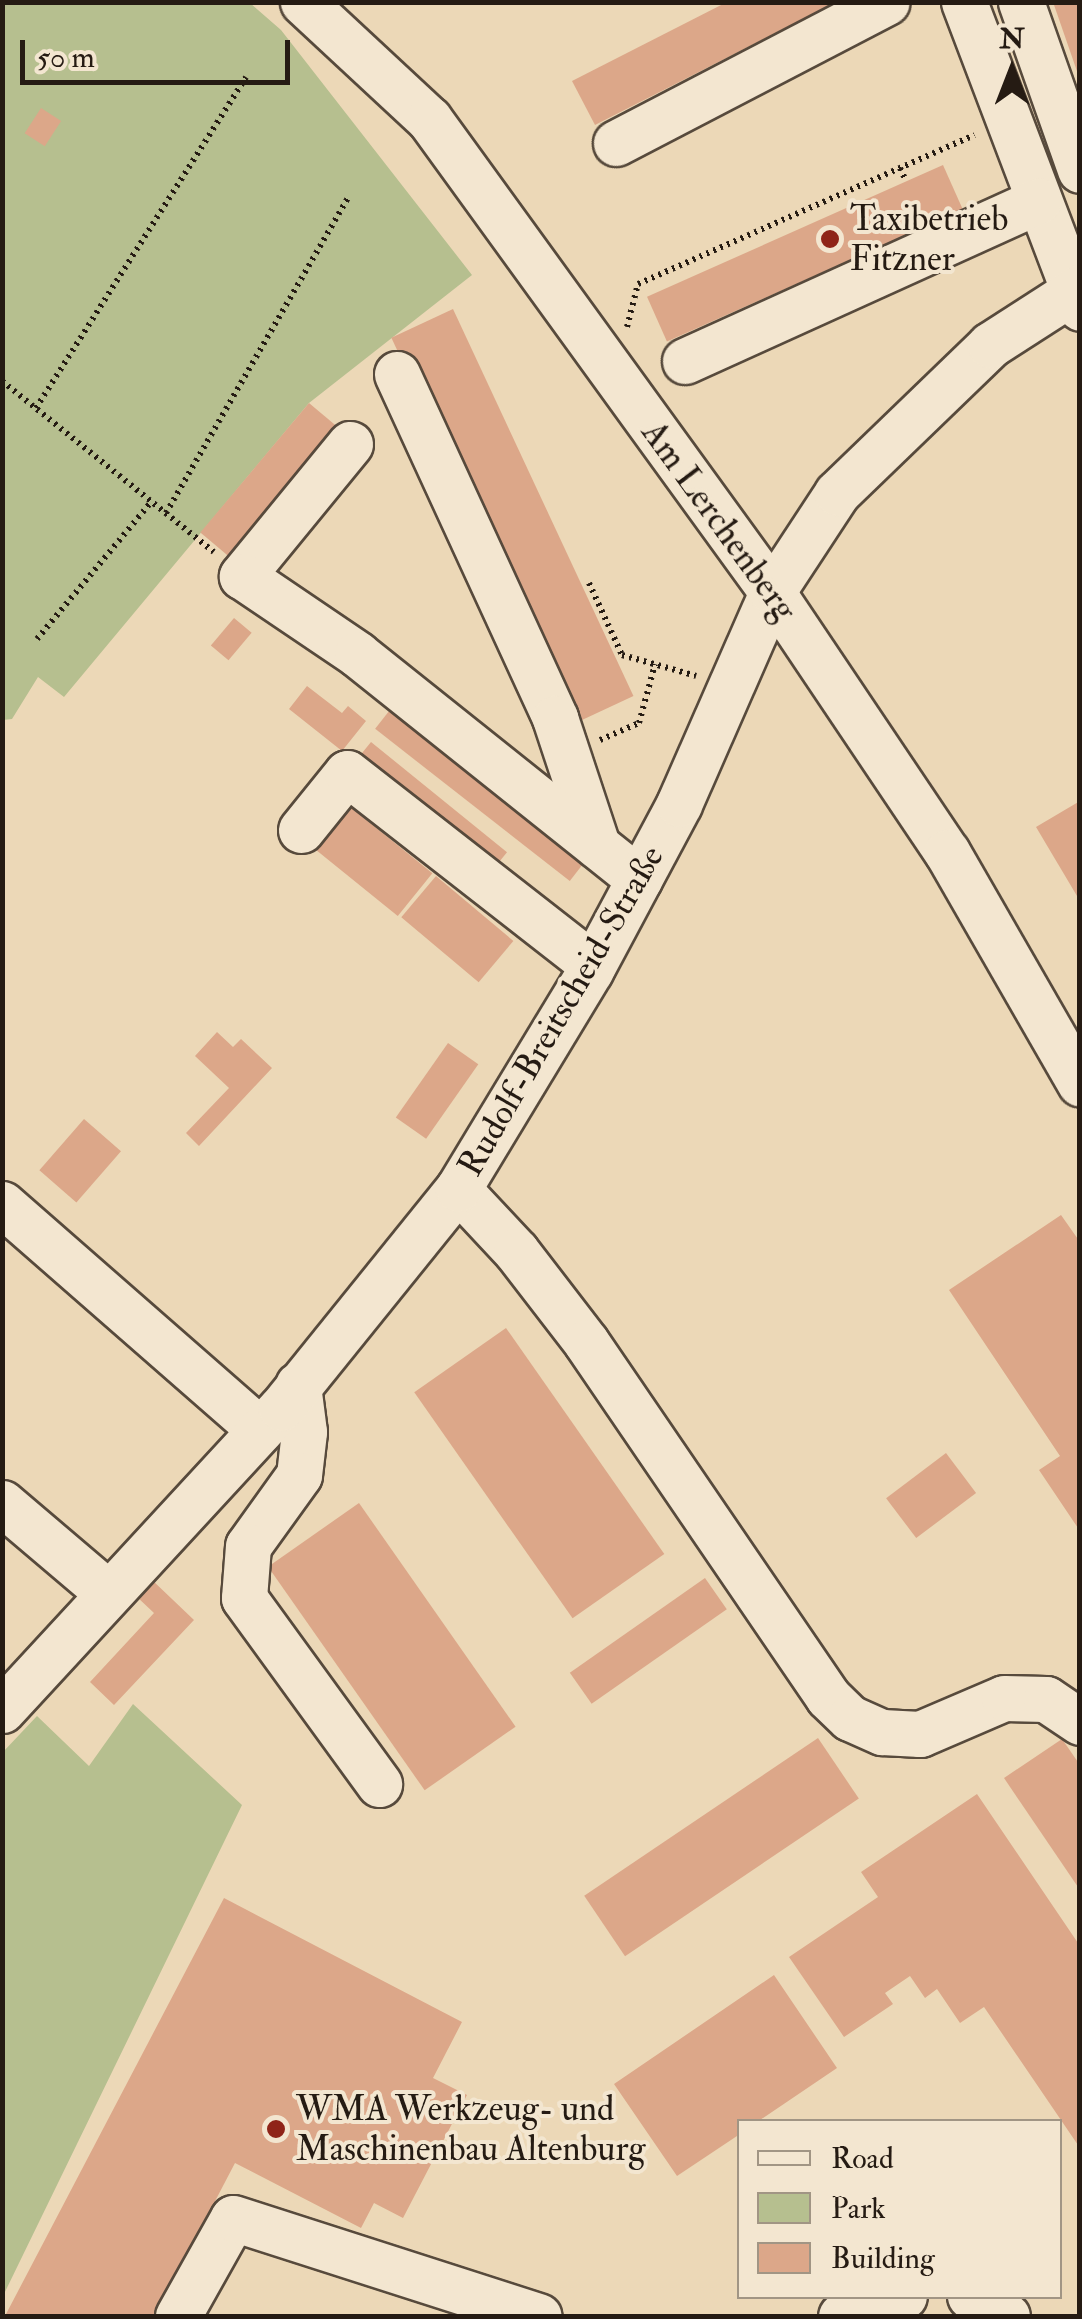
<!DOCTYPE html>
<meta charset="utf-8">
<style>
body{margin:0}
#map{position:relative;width:1082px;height:2319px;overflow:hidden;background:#ecd8b7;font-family:"IM FELL Double Pica",serif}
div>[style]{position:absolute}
.green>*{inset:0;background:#b6bf8f}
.building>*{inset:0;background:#dca789;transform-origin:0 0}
.path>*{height:6px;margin-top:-3px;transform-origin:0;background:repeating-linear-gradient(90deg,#251b13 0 2.5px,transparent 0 7.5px)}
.roads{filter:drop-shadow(2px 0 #574a3c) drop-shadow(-2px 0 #574a3c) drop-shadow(0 2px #574a3c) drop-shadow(0 -2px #574a3c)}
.minor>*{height:45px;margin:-22.5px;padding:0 22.5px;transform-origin:22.5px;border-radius:22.5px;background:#f3e6d0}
.dots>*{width:28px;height:28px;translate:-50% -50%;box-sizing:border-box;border:5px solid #f3e6d0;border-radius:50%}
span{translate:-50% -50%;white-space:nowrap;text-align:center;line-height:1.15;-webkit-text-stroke:8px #f3e6d0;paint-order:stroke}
.poi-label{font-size:35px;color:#251b13}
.left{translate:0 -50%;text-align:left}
.street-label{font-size:35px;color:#251b13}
.frame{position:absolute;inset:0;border:5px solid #251b13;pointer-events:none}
.legend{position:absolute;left:737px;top:2119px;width:325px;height:180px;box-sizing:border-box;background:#f3e6d0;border:2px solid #a19584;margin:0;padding:12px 18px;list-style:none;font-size:30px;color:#251b13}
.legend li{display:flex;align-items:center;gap:20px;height:50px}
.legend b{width:50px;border:2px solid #a19584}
.north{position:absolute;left:962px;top:20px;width:100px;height:100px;-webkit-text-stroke:8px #f3e6d0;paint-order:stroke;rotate:0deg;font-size:28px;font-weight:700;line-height:40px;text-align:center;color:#251b13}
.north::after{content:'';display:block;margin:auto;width:35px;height:45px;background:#251b13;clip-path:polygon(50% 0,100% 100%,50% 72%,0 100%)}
.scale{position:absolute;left:20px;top:40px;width:270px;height:45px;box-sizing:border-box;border:5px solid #251b13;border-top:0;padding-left:12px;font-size:30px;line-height:35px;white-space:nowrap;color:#251b13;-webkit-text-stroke:8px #f3e6d0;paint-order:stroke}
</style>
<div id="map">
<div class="green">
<i style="clip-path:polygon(3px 3px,250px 3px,281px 30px,472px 275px,309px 403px,64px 697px,38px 677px,12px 719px,3px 720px)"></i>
<i style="clip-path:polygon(133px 1704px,242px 1805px,3px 2296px,3px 1752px,37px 1716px,89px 1766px)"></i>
</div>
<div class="building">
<i style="clip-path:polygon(727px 2px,836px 2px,595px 125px,572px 81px)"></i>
<i style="clip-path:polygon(1053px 2px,1080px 2px,1080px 77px,1079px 77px)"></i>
<i style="left:41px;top:108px;width:24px;height:30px;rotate:33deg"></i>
<i style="left:943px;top:165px;width:49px;height:324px;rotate:66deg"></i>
<i style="left:453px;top:309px;width:427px;height:68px;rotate:65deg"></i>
<i style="left:309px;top:403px;width:40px;height:169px;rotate:40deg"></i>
<i style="left:234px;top:618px;width:23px;height:36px;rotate:40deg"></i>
<i style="clip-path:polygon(307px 686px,342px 713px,348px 706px,366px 721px,342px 751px,289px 709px)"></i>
<i style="left:393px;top:706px;width:247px;height:29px;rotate:38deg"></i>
<i style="left:371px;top:742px;width:175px;height:28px;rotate:39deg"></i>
<i style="left:343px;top:801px;width:115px;height:55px;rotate:39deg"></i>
<i style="clip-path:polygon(1080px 801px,1080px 901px,1036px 827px)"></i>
<i style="left:436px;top:876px;width:101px;height:54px;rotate:40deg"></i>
<i style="clip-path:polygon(217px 1032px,233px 1047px,241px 1039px,272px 1068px,199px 1146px,186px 1133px,229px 1088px,195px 1056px)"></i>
<i style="left:448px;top:1043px;width:37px;height:91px;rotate:35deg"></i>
<i style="left:84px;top:1119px;width:49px;height:68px;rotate:41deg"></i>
<i style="clip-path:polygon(1061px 1215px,1080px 1242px,1080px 1531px,1039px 1470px,1060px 1456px,949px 1290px)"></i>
<i style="left:506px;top:1328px;width:276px;height:112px;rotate:55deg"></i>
<i style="left:946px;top:1453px;width:50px;height:75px;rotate:53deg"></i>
<i style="left:359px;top:1503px;width:273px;height:111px;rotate:55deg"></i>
<i style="left:705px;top:1578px;width:38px;height:165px;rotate:55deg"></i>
<i style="clip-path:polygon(151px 1579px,194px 1620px,114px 1705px,90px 1682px,154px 1613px,136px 1596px)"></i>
<i style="left:818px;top:1738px;width:73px;height:282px;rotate:56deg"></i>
<i style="clip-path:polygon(1062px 1739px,1080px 1765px,1080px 1890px,1004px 1778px)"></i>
<i style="clip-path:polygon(977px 1794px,1080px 1946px,1080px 2148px,984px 2007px,960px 2023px,937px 1989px,925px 1998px,910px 1976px,885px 1993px,893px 2004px,844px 2037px,789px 1957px,878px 1897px,861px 1872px)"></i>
<i style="clip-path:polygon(224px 1898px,462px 2022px,433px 2078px,467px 2095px,403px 2218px,374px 2203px,361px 2228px,235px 2163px,155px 2316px,5px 2316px)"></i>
<i style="clip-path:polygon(774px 1975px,837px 2068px,757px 2122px,740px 2122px,740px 2134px,677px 2176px,614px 2084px)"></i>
</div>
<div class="path">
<i style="left:900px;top:168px;width:14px;rotate:65deg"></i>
<i style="left:627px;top:327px;width:44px;rotate:-75.7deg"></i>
<i style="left:638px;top:284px;width:368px;rotate:-23.9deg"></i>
<i style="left:2px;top:381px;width:272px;rotate:38.9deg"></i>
<i style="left:36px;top:408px;width:392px;rotate:-57.6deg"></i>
<i style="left:166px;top:513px;width:364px;rotate:-60deg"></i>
<i style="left:589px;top:583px;width:79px;rotate:65.4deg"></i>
<i style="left:622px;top:655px;width:77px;rotate:15.8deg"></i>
<i style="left:37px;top:639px;width:178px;rotate:-50.2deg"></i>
<i style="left:600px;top:740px;width:43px;rotate:-23.6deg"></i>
<i style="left:639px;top:723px;width:61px;rotate:-74.8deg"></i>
</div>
<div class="roads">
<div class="minor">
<i style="left:303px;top:2px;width:172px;rotate:42.9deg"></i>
<i style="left:429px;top:119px;width:584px;rotate:54.05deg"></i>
<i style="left:772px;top:592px;width:313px;rotate:56.1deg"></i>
<i style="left:947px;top:852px;width:267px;rotate:60.1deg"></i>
<i style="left:964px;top:2px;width:327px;rotate:69.2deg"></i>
<i style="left:1021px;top:2px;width:178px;rotate:70.6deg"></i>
<i style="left:616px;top:143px;width:305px;rotate:-27.5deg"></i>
<i style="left:685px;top:361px;width:388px;rotate:-24.4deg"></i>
<i style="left:397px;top:374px;width:379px;rotate:65.3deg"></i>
<i style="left:555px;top:718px;width:134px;rotate:71.7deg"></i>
<i style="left:350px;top:444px;width:171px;rotate:129.3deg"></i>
<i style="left:242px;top:576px;width:139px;rotate:34.1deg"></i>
<i style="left:357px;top:654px;width:361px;rotate:38.6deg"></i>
<i style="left:301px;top:830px;width:73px;rotate:-51.1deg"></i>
<i style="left:347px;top:773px;width:312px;rotate:38deg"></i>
<i style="left:458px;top:1189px;width:85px;rotate:46.9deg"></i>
<i style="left:516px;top:1251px;width:115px;rotate:52.4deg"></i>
<i style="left:586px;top:1342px;width:430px;rotate:55.7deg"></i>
<i style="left:828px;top:1697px;width:30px;rotate:44deg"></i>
<i style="left:850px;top:1718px;width:35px;rotate:24deg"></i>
<i style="left:882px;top:1732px;width:38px;rotate:3deg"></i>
<i style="left:920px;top:1734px;width:91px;rotate:-23.2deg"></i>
<i style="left:1004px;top:1698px;width:42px;rotate:1.4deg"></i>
<i style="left:1046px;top:1699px;width:41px;rotate:34.1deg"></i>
<i style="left:2px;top:1204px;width:343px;rotate:41.2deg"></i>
<i style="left:298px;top:1385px;width:47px;rotate:82.7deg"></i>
<i style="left:304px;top:1432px;width:43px;rotate:96.6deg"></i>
<i style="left:299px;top:1475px;width:87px;rotate:125.7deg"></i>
<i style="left:248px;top:1546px;width:52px;rotate:94.4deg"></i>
<i style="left:244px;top:1598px;width:230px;rotate:54deg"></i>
<i style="left:2px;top:1503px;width:140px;rotate:40.4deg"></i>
<i style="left:2px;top:1710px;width:411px;rotate:-47.3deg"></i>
<i style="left:281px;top:1408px;width:282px;rotate:-51.1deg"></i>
<i style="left:458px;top:1189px;width:255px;rotate:-58.8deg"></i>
<i style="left:590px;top:971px;width:189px;rotate:-61.9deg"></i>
<i style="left:679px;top:804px;width:232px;rotate:-66.3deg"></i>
<i style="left:772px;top:592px;width:118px;rotate:-56.7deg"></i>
<i style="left:837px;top:493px;width:213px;rotate:-44deg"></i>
<i style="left:990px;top:345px;width:107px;rotate:-32.8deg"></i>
<i style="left:970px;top:2296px;width:42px;rotate:28.4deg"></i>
<i style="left:178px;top:2316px;width:112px;rotate:-60.7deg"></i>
<i style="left:233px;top:2218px;width:321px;rotate:17.8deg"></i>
<i style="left:841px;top:2316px;width:66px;rotate:-17.6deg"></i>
</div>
</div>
<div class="dots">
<i style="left:830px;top:239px;background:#8f2418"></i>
<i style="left:276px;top:2129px;background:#8f2418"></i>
</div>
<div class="poi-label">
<span class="left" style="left:850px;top:239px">Taxibetrieb<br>Fitzner</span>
<span class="left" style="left:296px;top:2129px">WMA Werkzeug- und<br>Maschinenbau Altenburg</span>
</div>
<div class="street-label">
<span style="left:719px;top:521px;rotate:54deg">Am Lerchenberg</span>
<span style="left:561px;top:1011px;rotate:-60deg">Rudolf-Breitscheid-Straße</span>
</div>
<div class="frame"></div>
<ul class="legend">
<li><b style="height:12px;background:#f3e6d0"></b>Road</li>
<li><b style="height:28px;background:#b6bf8f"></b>Park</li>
<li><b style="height:28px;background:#dca789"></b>Building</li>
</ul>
<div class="north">N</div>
<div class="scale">50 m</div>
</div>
